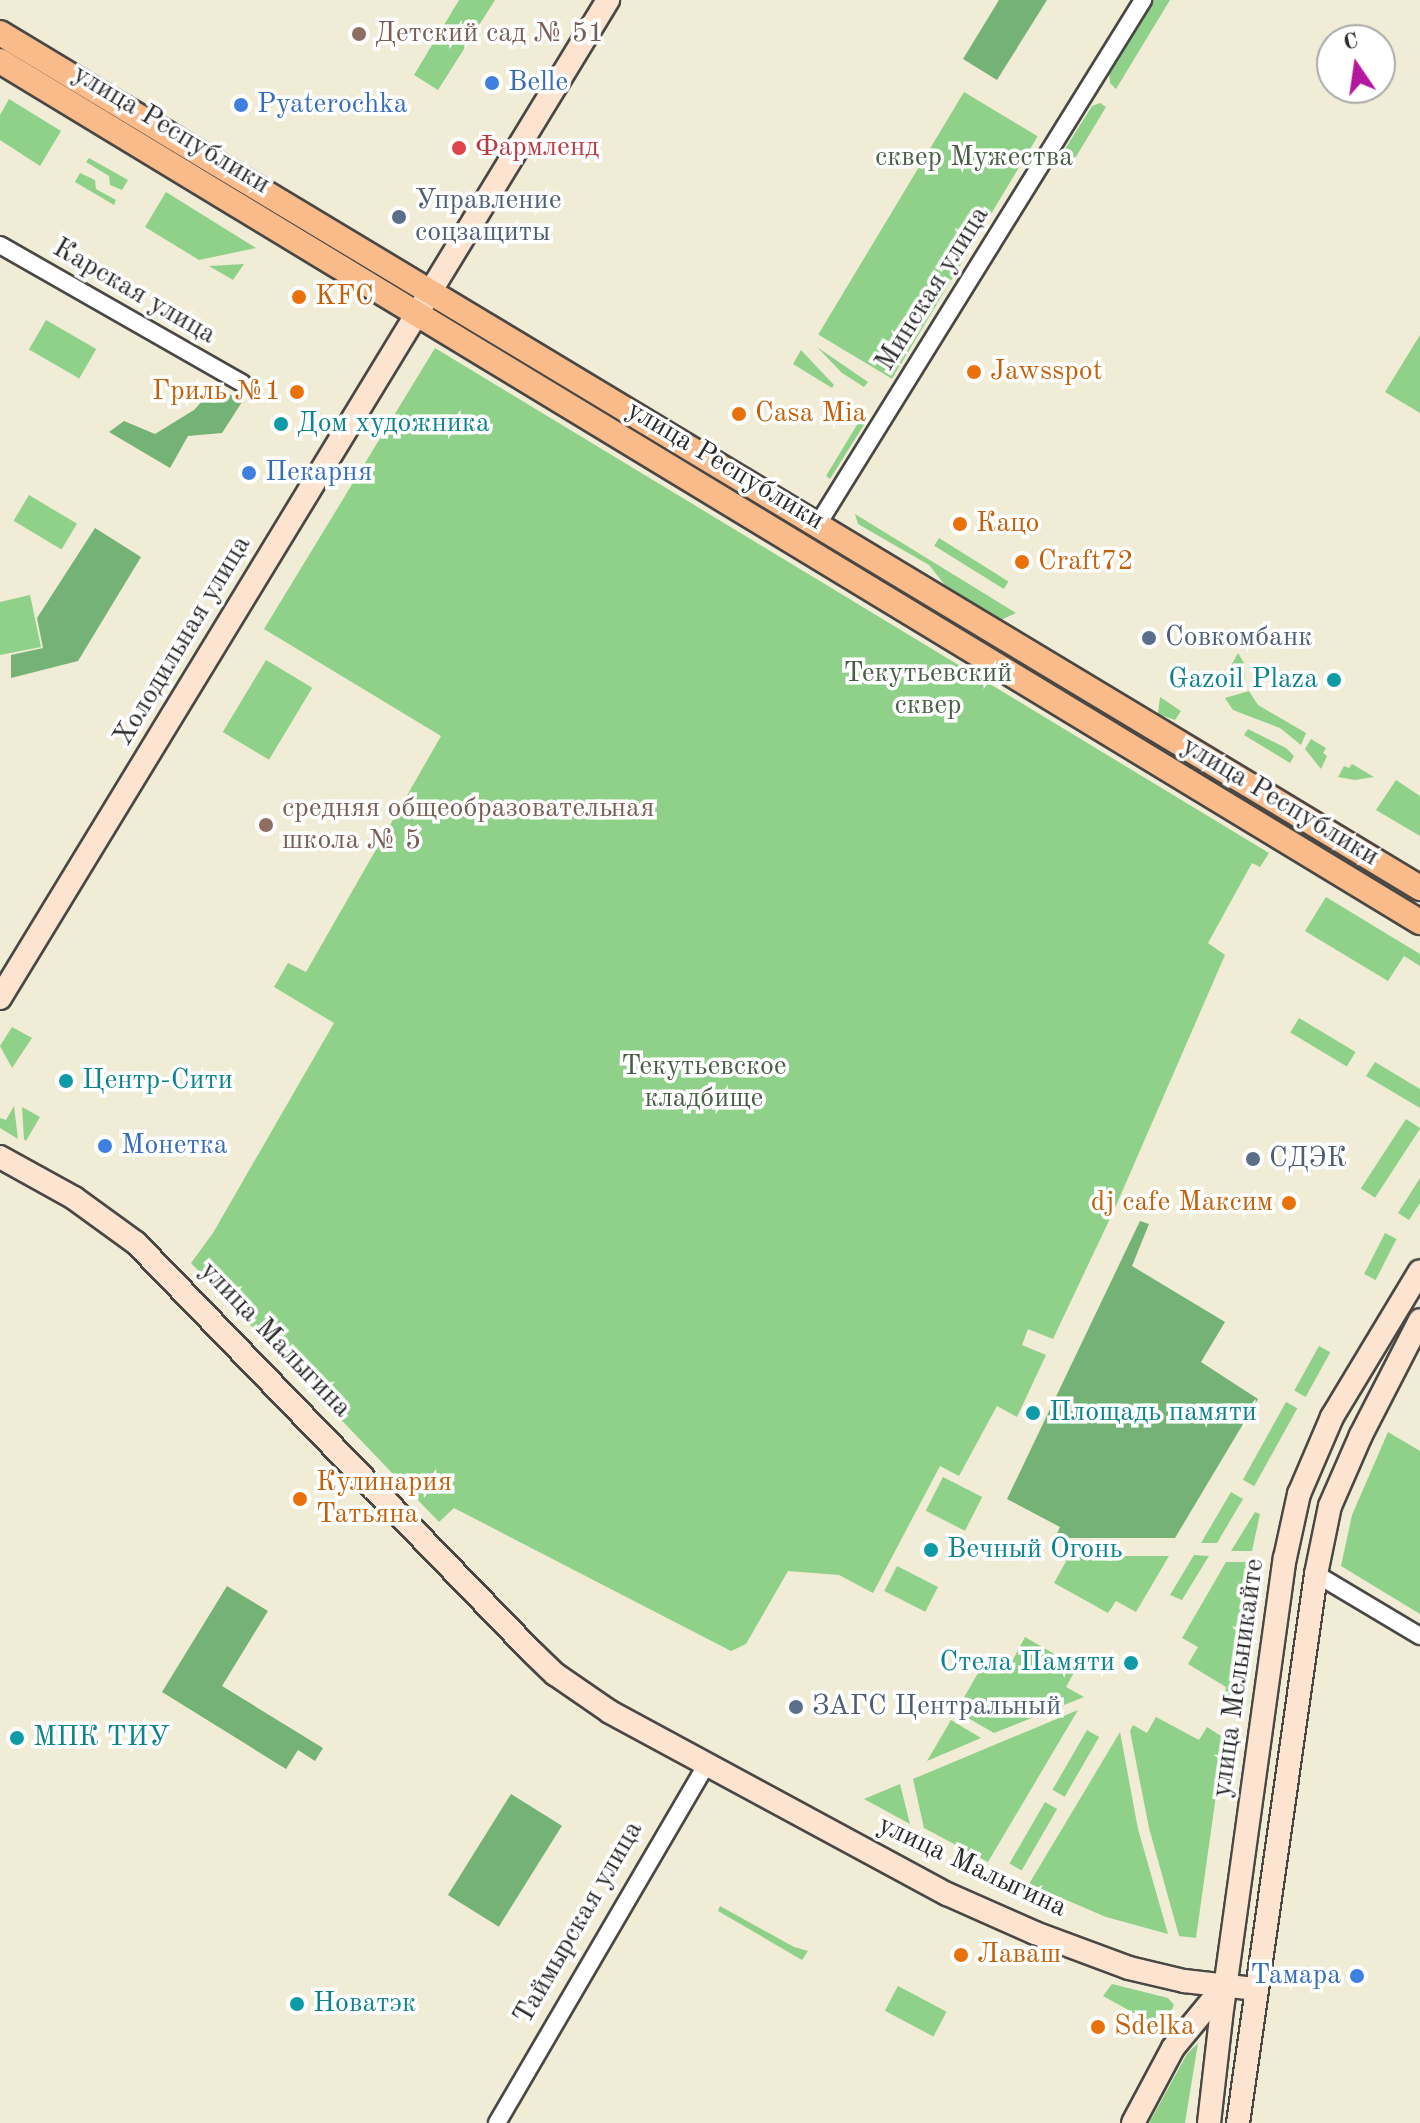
<!DOCTYPE html>
<meta charset="utf-8">
<style>
body{margin:0}
#map{position:relative;width:1420px;height:2123px;overflow:hidden;background:#f0ecd6;font-family:"Old Standard TT",serif}
div>[style]{position:absolute}
.green>*{inset:0;background:#90d189;transform-origin:0 0}
.forest>*{inset:0;background:#74b375;transform-origin:0 0}
.roads{filter:drop-shadow(2px 0 #494845) drop-shadow(-2px 0 #494845) drop-shadow(0 2px #494845) drop-shadow(0 -2px #494845)}
.street>*{height:16px;margin:-8px;padding:0 8px;transform-origin:8px;border-radius:8px;background:#fff}
.secondary>*{height:22px;margin:-11px;padding:0 11px;transform-origin:11px;border-radius:11px;background:#fde4d1}
.primary>*{height:24px;margin:-12px;padding:0 12px;transform-origin:12px;border-radius:12px;background:#fabb8b}
.dots>*{width:22px;height:22px;translate:-50% -50%;box-sizing:border-box;border:4px solid #fff;border-radius:50%}
span{translate:-50% -50%;white-space:nowrap;text-align:center;line-height:1.15;-webkit-text-stroke:7px #fff;paint-order:stroke}
.education-label{font-size:28px;color:#785e54}
.left{translate:0 -50%;text-align:left}
.shop-label{font-size:28px;color:#366cbe}
.right{translate:-100% -50%;text-align:right}
.street-label{font-size:28px;color:#2b2b2b}
.health-label{font-size:28px;color:#be3a42}
.park-label{font-size:28px;color:#495d47}
.service-label{font-size:28px;color:#4e5e75}
.food-label{font-size:28px;color:#c56008}
.culture-label{font-size:28px;color:#0d838f}
.north{position:absolute;left:1316px;top:24px;width:80px;height:80px;box-sizing:border-box;background:#fff;border:2px solid #aaa;border-radius:50%;rotate:347deg;font-size:22px;font-weight:700;line-height:32px;text-align:center;color:#2b2b2b}
.north::after{content:'';display:block;margin:auto;width:28px;height:36px;background:#b5179e;clip-path:polygon(50% 0,100% 100%,50% 72%,0 100%)}
</style>
<div id="map">
<div class="green">
<i style="clip-path:polygon(459px 0,495px 0,438px 90px,414px 75px)"></i>
<i style="clip-path:polygon(1153px 0,1170px 0,1116px 89px,1110px 83px,1109px 73px)"></i>
<i style="left:964px;top:92px;width:86px;height:283px;rotate:31deg"></i>
<i style="clip-path:polygon(9px 99px,61px 131px,40px 166px,0 140px,0 115px)"></i>
<i style="clip-path:polygon(1100px 103px,1106px 107px,1071px 165px,1065px 159px,1065px 149px,1092px 106px)"></i>
<i style="clip-path:polygon(89px 158px,128px 180px,122px 190px,110px 185px,109px 176px,86px 162px)"></i>
<i style="clip-path:polygon(80px 173px,95px 180px,96px 189px,116px 200px,114px 205px,75px 182px)"></i>
<i style="clip-path:polygon(166px 192px,256px 248px,199px 260px,145px 227px)"></i>
<i style="clip-path:polygon(244px 264px,233px 280px,209px 266px)"></i>
<i style="left:46px;top:320px;width:58px;height:34px;rotate:30deg"></i>
<i style="clip-path:polygon(1420px 335px,1420px 413px,1385px 392px)"></i>
<i style="clip-path:polygon(817px 347px,868px 382px,864px 387px,842px 373px)"></i>
<i style="clip-path:polygon(435px 348px,1269px 853px,1260px 867px,1252px 863px,1208px 943px,1225px 955px,1115px 1208px,1053px 1339px,1028px 1329px,1022px 1345px,1046px 1355px,1017px 1417px,997px 1406px,959px 1476px,940px 1466px,873px 1593px,839px 1575px,788px 1571px,746px 1644px,731px 1651px,454px 1508px,439px 1522px,191px 1263px,213px 1233px,334px 1023px,274px 987px,288px 963px,306px 972px,441px 736px,264px 629px)"></i>
<i style="clip-path:polygon(801px 350px,834px 385px,832px 388px,793px 364px)"></i>
<i style="clip-path:polygon(866px 410px,867px 420px,830px 479px,826px 476px)"></i>
<i style="left:29px;top:495px;width:56px;height:30px;rotate:31deg"></i>
<i style="clip-path:polygon(855px 514px,1016px 613px,1001px 620px,945px 585px,929px 565px,858px 524px)"></i>
<i style="left:939px;top:538px;width:82px;height:9px;rotate:32deg"></i>
<i style="clip-path:polygon(30px 595px,41px 647px,0 655px,0 602px)"></i>
<i style="clip-path:polygon(1238px 653px,1244px 663px,1245px 679px,1221px 684px)"></i>
<i style="left:266px;top:660px;width:54px;height:84px;rotate:31deg"></i>
<i style="clip-path:polygon(1249px 691px,1258px 705px,1306px 733px,1301px 745px,1280px 728px,1233px 710px,1225px 698px)"></i>
<i style="clip-path:polygon(1160px 697px,1181px 711px,1175px 720px,1158px 714px)"></i>
<i style="clip-path:polygon(1248px 729px,1286px 748px,1294px 756px,1290px 763px,1244px 735px)"></i>
<i style="clip-path:polygon(1311px 739px,1326px 748px,1323px 753px,1327px 756px,1321px 769px,1305px 749px)"></i>
<i style="clip-path:polygon(1352px 764px,1374px 777px,1355px 780px,1338px 777px,1344px 766px,1349px 768px)"></i>
<i style="clip-path:polygon(1396px 780px,1420px 796px,1420px 836px,1376px 810px)"></i>
<i style="clip-path:polygon(1326px 897px,1420px 954px,1420px 966px,1404px 956px,1388px 981px,1305px 931px)"></i>
<i style="left:1299px;top:1018px;width:66px;height:17px;rotate:31deg"></i>
<i style="clip-path:polygon(12px 1027px,32px 1038px,12px 1068px,0 1046px)"></i>
<i style="clip-path:polygon(1375px 1062px,1420px 1089px,1420px 1108px,1366px 1076px)"></i>
<i style="clip-path:polygon(14px 1106px,18px 1139px,0 1128px,0 1118px,6px 1120px)"></i>
<i style="clip-path:polygon(22px 1107px,40px 1117px,26px 1141px,24px 1139px)"></i>
<i style="left:1406px;top:1119px;width:17px;height:83px;rotate:33deg"></i>
<i style="clip-path:polygon(1420px 1178px,1420px 1203px,1409px 1220px,1398px 1213px)"></i>
<i style="left:1385px;top:1233px;width:13px;height:46px;rotate:27deg"></i>
<i style="left:1319px;top:1346px;width:13px;height:51px;rotate:29deg"></i>
<i style="left:1286px;top:1402px;width:13px;height:89px;rotate:29deg"></i>
<i style="clip-path:polygon(1388px 1432px,1420px 1451px,1420px 1614px,1341px 1566px,1352px 1515px)"></i>
<i style="left:943px;top:1477px;width:44px;height:38px;rotate:27deg"></i>
<i style="clip-path:polygon(1231px 1492px,1243px 1499px,1217px 1543px,1201px 1543px)"></i>
<i style="clip-path:polygon(1255px 1512px,1260px 1514px,1252px 1551px,1231px 1551px)"></i>
<i style="clip-path:polygon(1194px 1555px,1209px 1556px,1182px 1600px,1170px 1595px)"></i>
<i style="clip-path:polygon(1069px 1556px,1169px 1556px,1136px 1612px,1116px 1601px,1108px 1613px,1054px 1583px)"></i>
<i style="clip-path:polygon(1226px 1562px,1250px 1562px,1230px 1705px,1223px 1701px,1226px 1687px,1188px 1664px,1198px 1647px,1182px 1638px)"></i>
<i style="left:897px;top:1566px;width:46px;height:28px;rotate:27deg"></i>
<i style="clip-path:polygon(1025px 1637px,1077px 1667px,1066px 1687px,1084px 1697px,994px 1733px,956px 1711px,988px 1656px,1009px 1667px)"></i>
<i style="clip-path:polygon(1078px 1710px,988px 1862px,924px 1828px,913px 1779px)"></i>
<i style="clip-path:polygon(1156px 1717px,1199px 1740px,1207px 1727px,1224px 1738px,1196px 1938px,1179px 1936px,1149px 1828px,1130px 1731px,1133px 1725px,1147px 1733px)"></i>
<i style="clip-path:polygon(951px 1720px,981px 1738px,927px 1761px)"></i>
<i style="left:1087px;top:1730px;width:14px;height:69px;rotate:30deg"></i>
<i style="clip-path:polygon(1120px 1732px,1138px 1829px,1168px 1934px,1106px 1917px,1029px 1884px)"></i>
<i style="clip-path:polygon(900px 1784px,910px 1824px,864px 1799px)"></i>
<i style="left:1045px;top:1802px;width:14px;height:71px;rotate:30deg"></i>
<i style="clip-path:polygon(720px 1906px,794px 1947px,808px 1951px,802px 1960px,718px 1911px)"></i>
<i style="clip-path:polygon(1112px 1984px,1168px 1998px,1174px 2005px,1163px 2029px,1103px 1996px)"></i>
<i style="left:898px;top:1986px;width:55px;height:28px;rotate:28deg"></i>
<i style="clip-path:polygon(1198px 2043px,1185px 2123px,1149px 2123px,1187px 2054px)"></i>
</div>
<div class="forest">
<i style="clip-path:polygon(999px 0,1047px 0,997px 80px,963px 59px)"></i>
<i style="clip-path:polygon(216px 386px,242px 402px,222px 433px,188px 436px,170px 468px,109px 432px,124px 421px,155px 434px,194px 410px)"></i>
<i style="clip-path:polygon(95px 528px,141px 557px,78px 661px,11px 678px,11px 655px,43px 648px,37px 618px)"></i>
<i style="clip-path:polygon(1140px 1221px,1149px 1224px,1132px 1266px,1225px 1322px,1201px 1362px,1258px 1399px,1175px 1538px,1055px 1538px,1060px 1527px,1007px 1499px)"></i>
<i style="clip-path:polygon(227px 1586px,268px 1611px,222px 1686px,323px 1748px,315px 1761px,298px 1750px,286px 1769px,162px 1692px)"></i>
<i style="left:511px;top:1794px;width:60px;height:119px;rotate:32deg"></i>
</div>
<div class="roads">
<div class="street">
<i style="left:0;top:245px;width:279px;rotate:29.7deg"></i>
<i style="left:818px;top:524px;width:617px;rotate:-58.19deg"></i>
<i style="left:1316px;top:1574px;width:121px;rotate:30.8deg"></i>
<i style="left:497px;top:2123px;width:417px;rotate:-59.7deg"></i>
</div>
<div class="secondary">
<i style="left:0;top:998px;width:1169px;rotate:-58.65deg"></i>
<i style="left:0;top:1157px;width:85px;rotate:29deg"></i>
<i style="left:74px;top:1198px;width:77px;rotate:36deg"></i>
<i style="left:136px;top:1243px;width:569px;rotate:45.93deg"></i>
<i style="left:532px;top:1652px;width:32px;rotate:44deg"></i>
<i style="left:555px;top:1674px;width:67px;rotate:34.6deg"></i>
<i style="left:610px;top:1712px;width:383px;rotate:28.4deg"></i>
<i style="left:947px;top:1894px;width:96px;rotate:23.9deg"></i>
<i style="left:1035px;top:1933px;width:100px;rotate:20.4deg"></i>
<i style="left:1129px;top:1968px;width:57px;rotate:13.3deg"></i>
<i style="left:1184px;top:1981px;width:71px;rotate:6.4deg"></i>
<i style="left:1133px;top:2123px;width:85px;rotate:-61.9deg"></i>
<i style="left:1173px;top:2048px;width:82px;rotate:-50.5deg"></i>
<i style="left:1209px;top:2123px;width:107px;rotate:-83.5deg"></i>
<i style="left:1221px;top:2017px;width:463px;rotate:-82.1deg"></i>
<i style="left:1285px;top:1558px;width:66px;rotate:-77.7deg"></i>
<i style="left:1299px;top:1494px;width:84px;rotate:-66.8deg"></i>
<i style="left:1332px;top:1417px;width:170px;rotate:-58.9deg"></i>
<i style="left:1238px;top:2123px;width:555px;rotate:-81.91deg"></i>
<i style="left:1316px;top:1574px;width:69px;rotate:-78.4deg"></i>
<i style="left:1330px;top:1506px;width:77px;rotate:-66.4deg"></i>
<i style="left:1361px;top:1435px;width:129px;rotate:-62.8deg"></i>
</div>
<div class="primary">
<i style="left:0;top:33px;width:1658px;rotate:31.05deg"></i>
<i style="left:0;top:61px;width:1661px;rotate:31.23deg"></i>
</div>
</div>
<div class="dots">
<i style="left:359px;top:34px;background:#8d6e63"></i>
<i style="left:492px;top:83px;background:#3f7fe0"></i>
<i style="left:241px;top:105px;background:#3f7fe0"></i>
<i style="left:459px;top:148px;background:#e0444e"></i>
<i style="left:399px;top:217px;background:#5c6f8a"></i>
<i style="left:299px;top:297px;background:#e8710a"></i>
<i style="left:974px;top:372px;background:#e8710a"></i>
<i style="left:297px;top:392px;background:#e8710a"></i>
<i style="left:739px;top:414px;background:#e8710a"></i>
<i style="left:281px;top:424px;background:#0f9aa8"></i>
<i style="left:249px;top:473px;background:#3f7fe0"></i>
<i style="left:960px;top:524px;background:#e8710a"></i>
<i style="left:1022px;top:562px;background:#e8710a"></i>
<i style="left:1149px;top:638px;background:#5c6f8a"></i>
<i style="left:1334px;top:680px;background:#0f9aa8"></i>
<i style="left:266px;top:825px;background:#8d6e63"></i>
<i style="left:66px;top:1081px;background:#0f9aa8"></i>
<i style="left:105px;top:1146px;background:#3f7fe0"></i>
<i style="left:1253px;top:1159px;background:#5c6f8a"></i>
<i style="left:1289px;top:1203px;background:#e8710a"></i>
<i style="left:1033px;top:1413px;background:#0f9aa8"></i>
<i style="left:300px;top:1499px;background:#e8710a"></i>
<i style="left:931px;top:1550px;background:#0f9aa8"></i>
<i style="left:1131px;top:1663px;background:#0f9aa8"></i>
<i style="left:796px;top:1707px;background:#5c6f8a"></i>
<i style="left:17px;top:1738px;background:#0f9aa8"></i>
<i style="left:961px;top:1955px;background:#e8710a"></i>
<i style="left:1357px;top:1976px;background:#3f7fe0"></i>
<i style="left:297px;top:2004px;background:#0f9aa8"></i>
<i style="left:1098px;top:2027px;background:#e8710a"></i>
</div>
<div class="education-label">
<span class="left" style="left:375px;top:34px">Детский сад № 51</span>
<span class="left" style="left:282px;top:825px">средняя общеобразовательная<br>школа № 5</span>
</div>
<div class="shop-label">
<span class="left" style="left:508px;top:83px">Belle</span>
<span class="left" style="left:257px;top:105px">Pyaterochka</span>
<span class="left" style="left:265px;top:473px">Пекарня</span>
<span class="left" style="left:121px;top:1146px">Монетка</span>
<span class="right" style="left:1341px;top:1976px">Тамара</span>
</div>
<div class="street-label">
<span style="left:171px;top:130px;rotate:31deg">улица Республики</span>
<span style="left:933px;top:289px;rotate:-58deg">Минская улица</span>
<span style="left:134px;top:292px;rotate:30deg">Карская улица</span>
<span style="left:725px;top:466px;rotate:31deg">улица Республики</span>
<span style="left:183px;top:641px;rotate:-59deg">Холодильная улица</span>
<span style="left:1280px;top:802px;rotate:31deg">улица Республики</span>
<span style="left:275px;top:1340px;rotate:46deg">улица Малыгина</span>
<span style="left:1239px;top:1678px;rotate:-82deg">улица Мельникайте</span>
<span style="left:972px;top:1867px;rotate:25deg">улица Малыгина</span>
<span style="left:579px;top:1923px;rotate:-60deg">Таймырская улица</span>
</div>
<div class="health-label">
<span class="left" style="left:475px;top:148px">Фармленд</span>
</div>
<div class="park-label">
<span style="left:974px;top:158px">сквер Мужества</span>
<span style="left:928px;top:690px">Текутьевский<br>сквер</span>
<span style="left:704px;top:1083px">Текутьевское<br>кладбище</span>
</div>
<div class="service-label">
<span class="left" style="left:415px;top:217px">Управление<br>соцзащиты</span>
<span class="left" style="left:1165px;top:638px">Совкомбанк</span>
<span class="left" style="left:1269px;top:1159px">СДЭК</span>
<span class="left" style="left:812px;top:1707px">ЗАГС Центральный</span>
</div>
<div class="food-label">
<span class="left" style="left:315px;top:297px">KFC</span>
<span class="left" style="left:990px;top:372px">Jawsspot</span>
<span class="right" style="left:281px;top:392px">Гриль №1</span>
<span class="left" style="left:755px;top:414px">Casa Mia</span>
<span class="left" style="left:976px;top:524px">Кацо</span>
<span class="left" style="left:1038px;top:562px">Craft72</span>
<span class="right" style="left:1273px;top:1203px">dj cafe Максим</span>
<span class="left" style="left:316px;top:1499px">Кулинария<br>Татьяна</span>
<span class="left" style="left:977px;top:1955px">Лаваш</span>
<span class="left" style="left:1114px;top:2027px">Sdelka</span>
</div>
<div class="culture-label">
<span class="left" style="left:297px;top:424px">Дом художника</span>
<span class="right" style="left:1318px;top:680px">Gazoil Plaza</span>
<span class="left" style="left:82px;top:1081px">Центр-Сити</span>
<span class="left" style="left:1049px;top:1413px">Площадь памяти</span>
<span class="left" style="left:947px;top:1550px">Вечный Огонь</span>
<span class="right" style="left:1115px;top:1663px">Стела Памяти</span>
<span class="left" style="left:33px;top:1738px">МПК ТИУ</span>
<span class="left" style="left:313px;top:2004px">Новатэк</span>
</div>
<div class="north">С</div>
</div>
